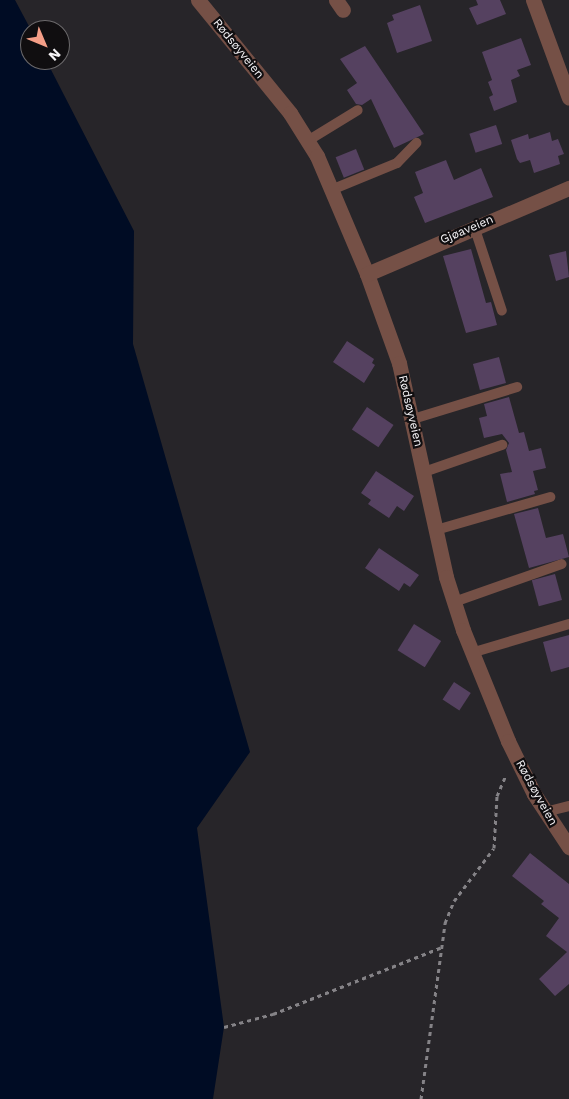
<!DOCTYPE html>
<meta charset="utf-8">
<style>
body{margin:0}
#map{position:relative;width:569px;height:1099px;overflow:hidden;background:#272529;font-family:"Work Sans",sans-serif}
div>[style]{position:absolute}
.water>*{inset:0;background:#000c24}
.building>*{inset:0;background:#554160;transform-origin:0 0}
.path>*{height:3px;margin-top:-1.5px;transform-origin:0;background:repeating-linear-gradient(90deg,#858387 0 4px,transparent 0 8px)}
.service>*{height:10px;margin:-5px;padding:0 5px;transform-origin:5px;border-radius:5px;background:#755046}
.minor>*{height:15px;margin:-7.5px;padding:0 7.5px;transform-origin:7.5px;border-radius:7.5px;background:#755046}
span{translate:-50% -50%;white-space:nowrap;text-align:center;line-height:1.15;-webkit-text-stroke:4.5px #100e10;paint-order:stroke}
.street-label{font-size:12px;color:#f6f4f7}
.north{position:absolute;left:20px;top:20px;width:50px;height:50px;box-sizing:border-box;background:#100e10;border:1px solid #6c6a6c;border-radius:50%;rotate:135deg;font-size:14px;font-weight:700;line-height:20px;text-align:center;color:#f6f4f7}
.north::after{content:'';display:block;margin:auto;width:18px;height:22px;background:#f49e87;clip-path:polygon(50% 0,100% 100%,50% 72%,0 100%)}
</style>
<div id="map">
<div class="water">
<i style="clip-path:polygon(0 0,15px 0,31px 30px,30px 60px,46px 60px,134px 231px,133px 344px,250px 752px,197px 828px,224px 1027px,213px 1099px,0 1099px)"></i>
</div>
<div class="building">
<i style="clip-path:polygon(476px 0,500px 0,506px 14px,477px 25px,469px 8px,478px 5px)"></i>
<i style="clip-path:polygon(420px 5px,432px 41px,397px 53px,387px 23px,394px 20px,392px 15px)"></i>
<i style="clip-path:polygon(521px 38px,531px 65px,517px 70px,520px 76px,511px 80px,517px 102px,494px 111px,489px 97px,493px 95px,488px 82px,492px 80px,482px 52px)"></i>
<i style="clip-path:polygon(365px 46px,424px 134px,394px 148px,371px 99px,362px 105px,356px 104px,347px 90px,357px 83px,340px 59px)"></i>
<i style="left:496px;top:125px;width:20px;height:28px;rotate:72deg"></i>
<i style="clip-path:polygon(550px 132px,552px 141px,558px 139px,564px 154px,558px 156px,560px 164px,534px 173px,530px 160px,520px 163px,517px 159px,511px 140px,528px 134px,529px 139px)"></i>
<i style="left:356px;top:149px;width:22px;height:22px;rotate:68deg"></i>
<i style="clip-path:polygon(446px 160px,454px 180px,481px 168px,493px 197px,425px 223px,414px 197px,423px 193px,415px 172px)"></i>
<i style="clip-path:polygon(471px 249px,486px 303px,491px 302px,497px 325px,466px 333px,443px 256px)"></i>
<i style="clip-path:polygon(566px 251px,569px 277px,556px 281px,549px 255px)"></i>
<i style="clip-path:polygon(347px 341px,374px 359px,372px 363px,375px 365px,364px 383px,333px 362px)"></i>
<i style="left:499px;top:357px;width:27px;height:27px;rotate:75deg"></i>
<i style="clip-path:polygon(509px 397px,519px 433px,524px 432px,529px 451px,541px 448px,546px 468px,533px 471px,538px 490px,534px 491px,535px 494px,507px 502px,500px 474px,512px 472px,506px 450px,509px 443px,502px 434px,484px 438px,479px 418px,487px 416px,484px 404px)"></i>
<i style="left:367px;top:407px;width:32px;height:27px;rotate:34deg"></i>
<i style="clip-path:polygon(376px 471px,414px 496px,404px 511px,397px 506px,389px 518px,368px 504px,371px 500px,361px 493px)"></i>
<i style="clip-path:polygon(538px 508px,546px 538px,563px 534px,569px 557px,529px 568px,514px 514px)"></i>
<i style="clip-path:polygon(379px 548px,419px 575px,410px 587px,404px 583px,399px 591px,365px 568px)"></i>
<i style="left:555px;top:574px;width:27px;height:24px;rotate:75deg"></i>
<i style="left:414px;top:624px;width:32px;height:31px;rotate:32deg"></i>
<i style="clip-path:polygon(569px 635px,569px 667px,551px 672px,543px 642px)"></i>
<i style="left:454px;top:682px;width:20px;height:21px;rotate:33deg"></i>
<i style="clip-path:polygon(530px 853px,569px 884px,569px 984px,555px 996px,539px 979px,567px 952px,546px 936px,559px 918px,541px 904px,544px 901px,512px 876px)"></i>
</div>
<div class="path">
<i style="left:224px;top:1027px;width:51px;rotate:-14.9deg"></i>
<i style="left:273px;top:1014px;width:182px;rotate:-21.6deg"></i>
<i style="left:421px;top:1099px;width:178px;rotate:-82.2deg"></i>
<i style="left:445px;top:923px;width:24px;rotate:-68deg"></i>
<i style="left:454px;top:901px;width:66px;rotate:-53deg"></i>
<i style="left:494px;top:848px;width:52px;rotate:-86.7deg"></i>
<i style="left:497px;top:796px;width:23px;rotate:-67deg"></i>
</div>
<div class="service">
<i style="left:309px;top:140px;width:57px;rotate:-31.5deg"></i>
<i style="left:331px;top:190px;width:71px;rotate:-22.2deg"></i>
<i style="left:397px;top:163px;width:28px;rotate:-46deg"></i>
<i style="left:474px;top:226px;width:89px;rotate:71.8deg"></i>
<i style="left:413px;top:419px;width:109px;rotate:-17.1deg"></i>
<i style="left:424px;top:472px;width:83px;rotate:-19.1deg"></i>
<i style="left:436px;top:530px;width:119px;rotate:-16.1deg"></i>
<i style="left:454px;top:602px;width:114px;rotate:-19.4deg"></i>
<i style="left:471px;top:653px;width:102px;rotate:-16.5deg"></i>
<i style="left:545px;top:812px;width:25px;rotate:-14deg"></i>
</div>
<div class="minor">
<i style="left:198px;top:0;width:146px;rotate:50.8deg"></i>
<i style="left:290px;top:113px;width:51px;rotate:57.9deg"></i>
<i style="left:317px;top:156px;width:128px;rotate:67deg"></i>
<i style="left:367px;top:274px;width:95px;rotate:70.2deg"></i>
<i style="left:399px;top:363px;width:219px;rotate:77.6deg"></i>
<i style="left:446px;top:577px;width:56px;rotate:72.2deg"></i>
<i style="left:463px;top:630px;width:120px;rotate:67.9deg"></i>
<i style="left:508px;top:741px;width:59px;rotate:63.9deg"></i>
<i style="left:534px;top:794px;width:64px;rotate:56.6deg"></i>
<i style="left:336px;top:0;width:12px;rotate:55deg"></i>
<i style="left:533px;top:0;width:104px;rotate:69.8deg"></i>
<i style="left:367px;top:274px;width:220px;rotate:-23.1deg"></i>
</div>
<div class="street-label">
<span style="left:238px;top:49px;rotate:51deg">Rødsøyveien</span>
<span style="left:467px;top:230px;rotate:-23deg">Gjøaveien</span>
<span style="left:410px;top:411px;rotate:77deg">Rødsøyveien</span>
<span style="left:536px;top:793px;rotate:61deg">Rødsøyveien</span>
</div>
<div class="north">N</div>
</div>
